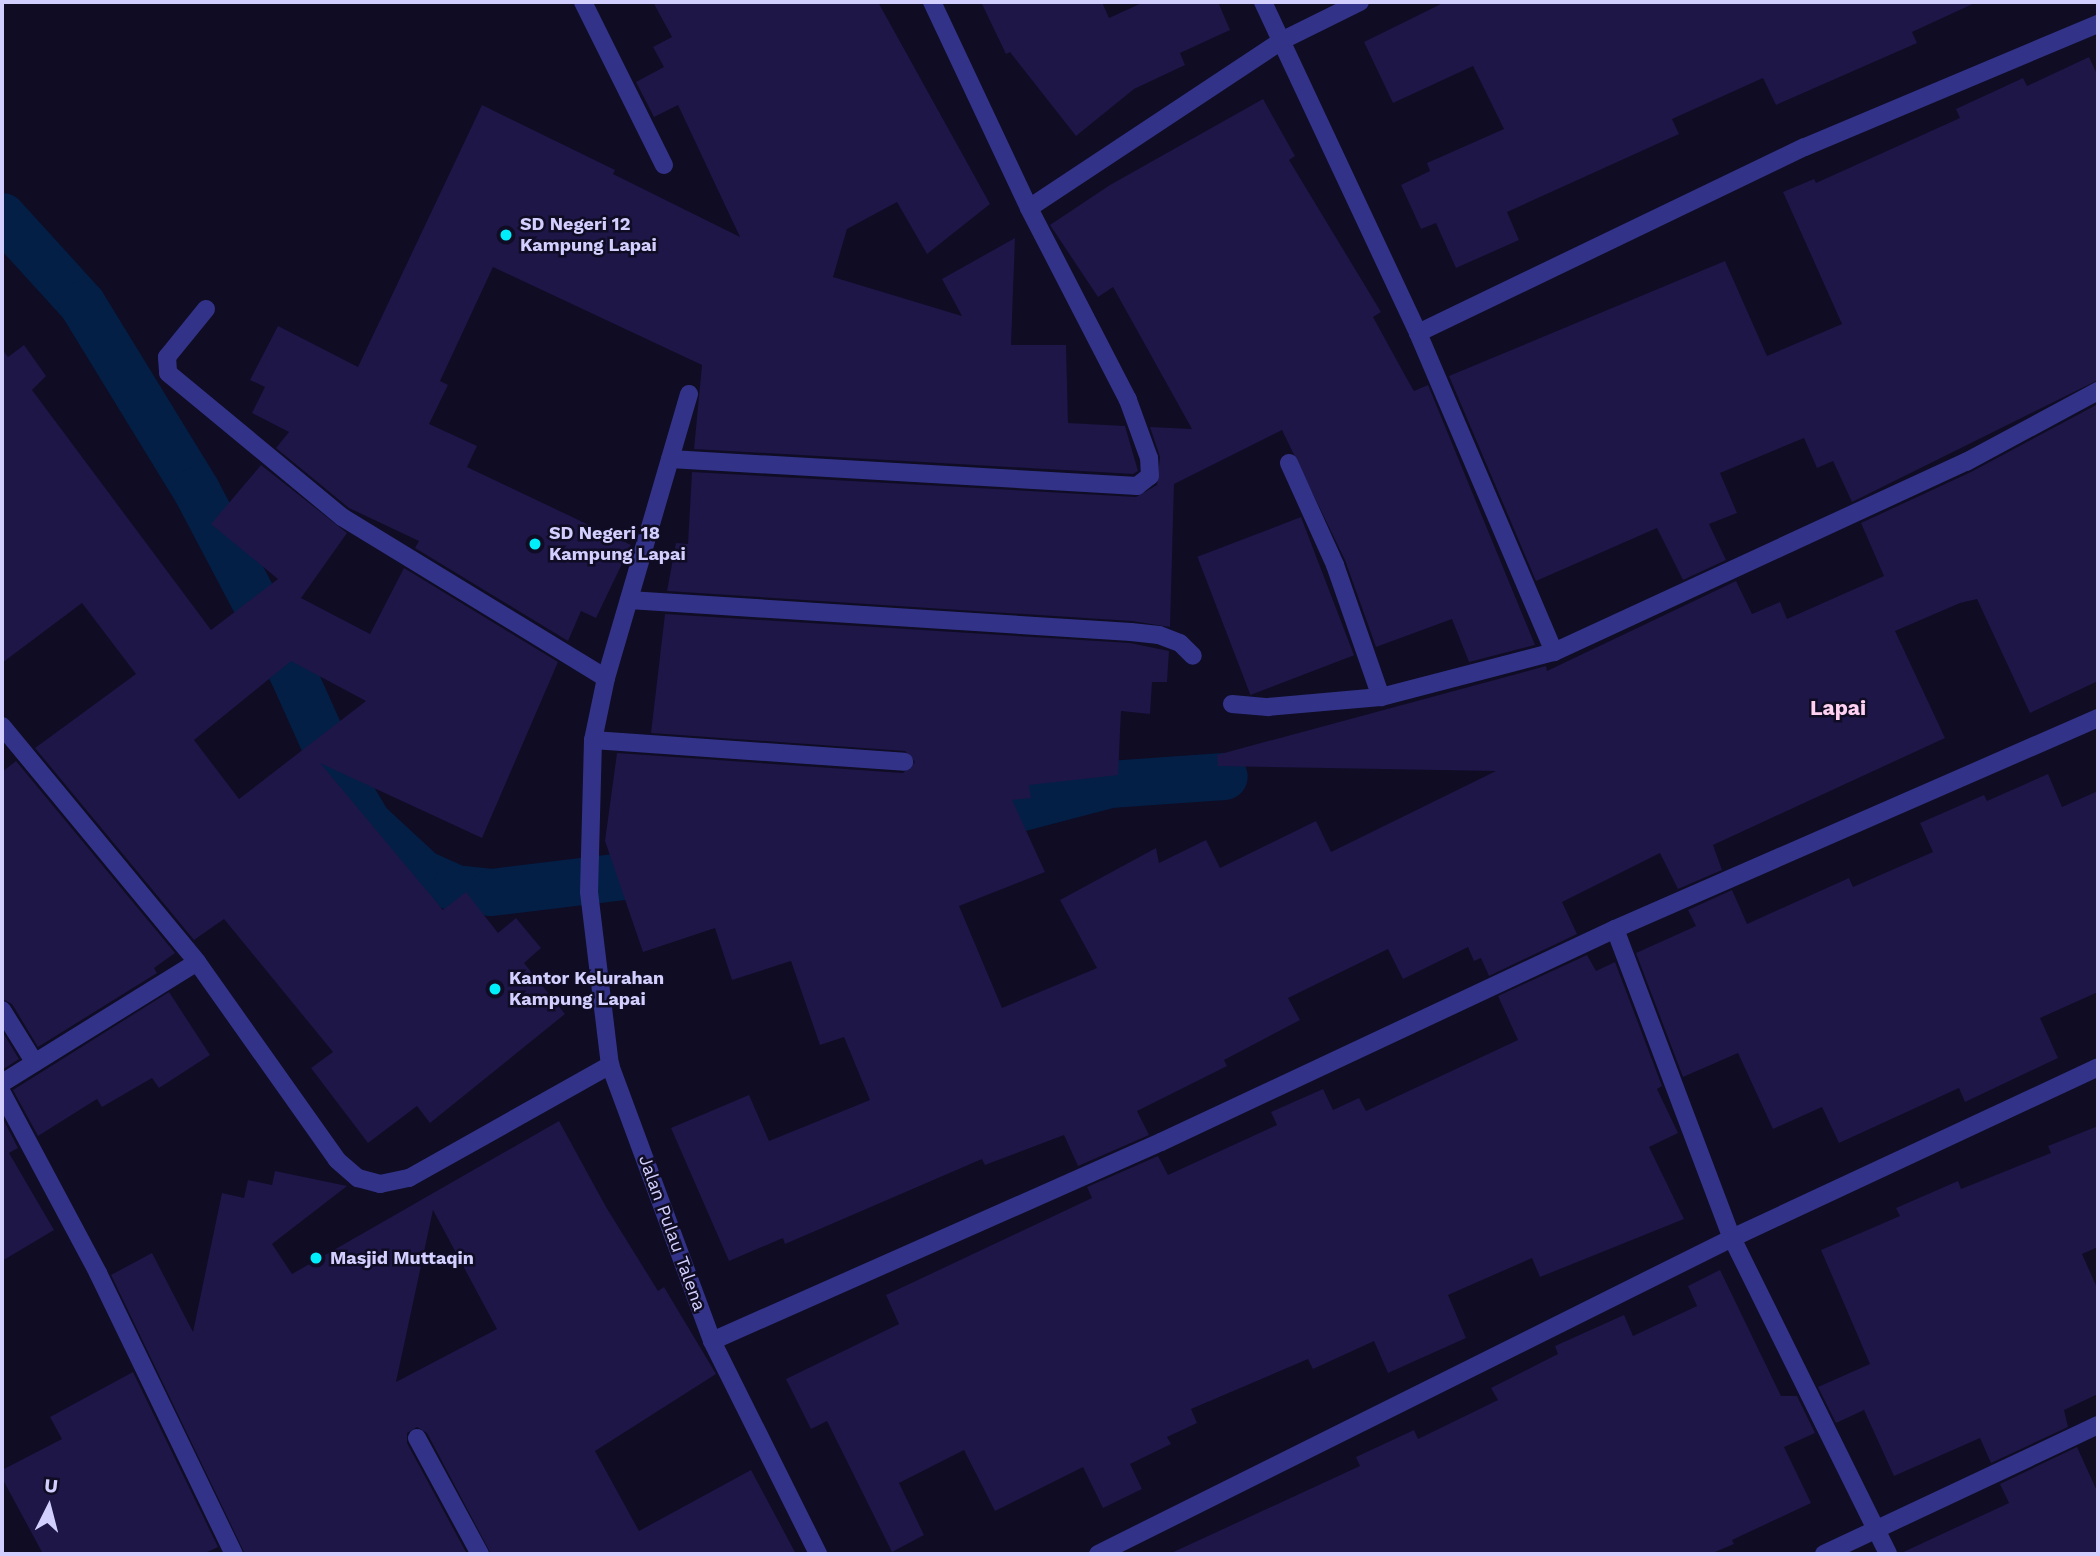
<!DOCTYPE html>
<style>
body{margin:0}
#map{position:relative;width:2100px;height:1556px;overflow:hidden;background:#0f0c24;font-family:"Work Sans",sans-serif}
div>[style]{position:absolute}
.canal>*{height:47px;margin:-23.5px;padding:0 23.5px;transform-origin:23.5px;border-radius:23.5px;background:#041f45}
.building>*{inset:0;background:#1d1647;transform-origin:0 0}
.minor>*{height:18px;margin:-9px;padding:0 9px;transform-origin:9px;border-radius:9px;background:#323388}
.dots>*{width:19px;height:19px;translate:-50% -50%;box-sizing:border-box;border:4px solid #0f0c24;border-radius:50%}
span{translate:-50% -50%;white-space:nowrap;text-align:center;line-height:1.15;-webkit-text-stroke:5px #0f0c24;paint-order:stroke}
.poi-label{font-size:18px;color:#d2cfff;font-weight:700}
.left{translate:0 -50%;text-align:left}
.street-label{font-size:18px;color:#d2cfff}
.quarter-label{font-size:21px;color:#ffd1f1;font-weight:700}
.frame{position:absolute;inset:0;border:4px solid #d2cfff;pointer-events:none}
.north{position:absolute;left:14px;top:1472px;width:70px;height:70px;-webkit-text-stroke:5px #0f0c24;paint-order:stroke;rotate:6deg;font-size:19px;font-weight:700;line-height:28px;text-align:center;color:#d2cfff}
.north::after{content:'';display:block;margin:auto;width:24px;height:32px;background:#d2cfff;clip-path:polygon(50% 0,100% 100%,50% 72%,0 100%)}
</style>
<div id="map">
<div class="canal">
<i style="left:2px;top:216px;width:119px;rotate:47.7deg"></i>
<i style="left:82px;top:304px;width:218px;rotate:58.5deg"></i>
<i style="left:196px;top:490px;width:206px;rotate:62.2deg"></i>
<i style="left:292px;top:672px;width:107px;rotate:65.8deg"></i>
<i style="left:336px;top:770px;width:62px;rotate:58.9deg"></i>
<i style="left:368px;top:823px;width:74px;rotate:42.8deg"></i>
<i style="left:422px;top:873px;width:36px;rotate:24deg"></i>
<i style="left:455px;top:888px;width:36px;rotate:6deg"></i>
<i style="left:491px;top:892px;width:190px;rotate:-6.9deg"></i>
<i style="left:953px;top:825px;width:161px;rotate:-14.7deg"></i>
<i style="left:1109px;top:784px;width:115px;rotate:-4deg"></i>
</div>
<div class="building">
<i style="clip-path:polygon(653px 2px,878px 2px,990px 204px,927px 254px,897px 202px,847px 229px,833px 277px,962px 316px,942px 279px,1015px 238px,1011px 345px,1066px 345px,1068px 423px,1125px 426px,1138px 471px,1133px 474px,694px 449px,702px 365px,493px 267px,440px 381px,448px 385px,429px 424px,477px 446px,467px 467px,631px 545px,596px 618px,581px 611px,568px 641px,415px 548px,419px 541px,349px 508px,276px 448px,289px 432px,252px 413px,265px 387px,250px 380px,278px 326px,358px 367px,482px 105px,615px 170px,613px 174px,740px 237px,678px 105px,654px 117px,636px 82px,664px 67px,653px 47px,672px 37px)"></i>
<i style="clip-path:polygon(981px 2px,1102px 2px,1109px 18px,1144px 2px,1218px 2px,1230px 30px,1180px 53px,1185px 65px,1134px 89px,1076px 136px,1010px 52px,1006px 54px)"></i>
<i style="clip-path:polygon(1445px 2px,1977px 2px,1912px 32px,1917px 43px,1776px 105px,1763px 78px,1672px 119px,1679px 134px,1507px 212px,1519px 240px,1456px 268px,1436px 223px,1421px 229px,1401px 185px,1430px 171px,1427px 163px,1504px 129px,1473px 66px,1393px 103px,1364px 42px)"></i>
<i style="clip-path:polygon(2089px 57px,2098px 76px,2098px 380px,1852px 502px,1833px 461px,1817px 468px,1804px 438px,1720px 473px,1737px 513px,1709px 524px,1726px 560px,1683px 580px,1657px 528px,1536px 581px,1449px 376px,1725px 261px,1767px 356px,1842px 324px,1783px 192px,1814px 179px,1816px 183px,1960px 118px,1956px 109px,2023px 78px,2027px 86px)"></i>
<i style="clip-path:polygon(1263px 99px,1295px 156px,1289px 160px,1381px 312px,1373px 317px,1407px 379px,1414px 391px,1428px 385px,1535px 645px,1469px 662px,1452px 619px,1376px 647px,1345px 560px,1282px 430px,1174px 484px,1170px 627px,1132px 621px,667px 591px,676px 543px,688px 544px,692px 472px,1136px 497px,1157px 485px,1160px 457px,1150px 427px,1192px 429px,1113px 287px,1098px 297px,1050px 225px,1110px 185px)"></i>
<i style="clip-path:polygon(evenodd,24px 345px,46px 376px,32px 390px,211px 630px,278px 579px,211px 524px,261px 465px,347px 533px,301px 598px,370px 634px,404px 568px,558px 662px,482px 838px,320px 763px,443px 910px,466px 892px,498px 933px,516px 918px,541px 948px,524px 963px,565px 1014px,430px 1123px,417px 1106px,368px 1143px,311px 1068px,333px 1052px,224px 919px,194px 940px,35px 748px,136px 674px,82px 603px,2px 663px,2px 349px,8px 357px,24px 345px,291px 661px,366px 701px,239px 799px,194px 740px,291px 661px)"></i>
<i style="clip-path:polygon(2098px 404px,2098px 681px,2030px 713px,1977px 599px,1960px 603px,1895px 631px,1945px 738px,1713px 845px,1722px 870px,1678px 889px,1660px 853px,1562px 902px,1577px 934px,1489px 976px,1481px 958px,1474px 961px,1468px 947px,1403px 979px,1388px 949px,1288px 998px,1300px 1020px,1224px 1060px,1227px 1066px,1137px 1111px,1149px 1135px,1078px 1166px,1064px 1135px,985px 1165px,982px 1159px,785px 1244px,783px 1238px,729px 1261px,671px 1128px,749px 1095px,769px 1141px,870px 1100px,844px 1037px,820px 1045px,791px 961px,732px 980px,715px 928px,643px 952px,605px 841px,617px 753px,903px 773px,915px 762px,905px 751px,651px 733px,665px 614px,1130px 643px,1169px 651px,1167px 682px,1152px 682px,1150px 714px,1121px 711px,1118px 775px,1029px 785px,1031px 798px,1012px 800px,1045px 872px,959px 906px,1002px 1008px,1097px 968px,1060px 900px,1156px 848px,1159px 863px,1206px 840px,1220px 868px,1316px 821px,1331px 852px,1496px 771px,1218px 766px,1217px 755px,1546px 666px,1547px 671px,1736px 581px,1752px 614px,1780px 602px,1787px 619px,1884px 576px,1861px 523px,1971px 472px)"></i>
<i style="left:1301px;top:517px;width:148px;height:111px;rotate:69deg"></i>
<i style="clip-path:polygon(16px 761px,175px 953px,154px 968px,157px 973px,38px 1047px,12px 1004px,2px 999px,2px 772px)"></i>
<i style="clip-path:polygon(2048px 774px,2062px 807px,2098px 791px,2098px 992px,2040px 1018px,2058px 1058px,1965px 1102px,1959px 1088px,1839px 1143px,1822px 1107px,1773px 1129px,1738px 1053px,1683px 1077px,1636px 953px,1696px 926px,1688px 910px,1732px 890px,1747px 924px,1849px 878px,1853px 887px,1933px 852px,1920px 823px,1984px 795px,1987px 801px)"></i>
<i style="clip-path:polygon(1587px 955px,1596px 971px,1615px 962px,1662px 1086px,1657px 1089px,1678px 1133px,1649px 1147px,1684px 1219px,1540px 1277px,1532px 1258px,1448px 1295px,1466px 1338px,1388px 1373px,1374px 1341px,1313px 1369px,1308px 1359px,1191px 1409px,1197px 1423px,1167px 1437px,1171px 1444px,1130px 1464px,1142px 1489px,1103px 1508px,1083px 1467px,995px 1511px,964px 1450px,899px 1483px,924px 1535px,892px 1552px,827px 1421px,811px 1429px,786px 1379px,899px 1324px,886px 1295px,1092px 1198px,1087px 1187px,1158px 1156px,1168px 1175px,1277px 1125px,1271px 1112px,1323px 1089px,1333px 1110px,1359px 1098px,1366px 1111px,1518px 1040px,1498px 996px)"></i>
<i style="clip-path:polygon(169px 992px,210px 1055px,159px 1088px,152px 1078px,102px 1107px,97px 1099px,38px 1136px,13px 1090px)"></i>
<i style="clip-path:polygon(2px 1031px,19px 1059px,2px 1070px)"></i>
<i style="clip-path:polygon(2px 1117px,18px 1148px,9px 1153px,54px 1230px,2px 1261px)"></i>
<i style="clip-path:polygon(evenodd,559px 1121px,606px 1207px,658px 1291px,664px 1287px,716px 1374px,595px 1451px,639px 1531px,751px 1470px,796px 1554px,491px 1554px,427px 1433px,417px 1427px,407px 1433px,407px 1443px,467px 1554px,245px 1554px,111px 1275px,152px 1253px,193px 1332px,222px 1193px,244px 1198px,248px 1180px,272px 1185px,275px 1171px,347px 1186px,272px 1244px,292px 1274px,559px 1121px,433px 1210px,497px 1329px,396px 1382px,433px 1210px)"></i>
<i style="clip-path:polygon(2098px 1126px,2098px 1247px,2082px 1254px,2098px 1290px,2098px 1394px,2064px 1410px,2068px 1427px,1991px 1463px,1980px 1438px,1894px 1476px,1864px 1410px,1836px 1423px,1818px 1387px,1870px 1364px,1821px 1250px,1900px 1216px,1896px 1208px,1958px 1181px,1961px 1189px,2051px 1153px,2048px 1146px)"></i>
<i style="clip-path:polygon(1720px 1270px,1781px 1396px,1797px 1396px,1815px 1433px,1784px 1447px,1811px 1503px,1732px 1540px,1734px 1544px,1710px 1554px,1169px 1554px,1360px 1466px,1356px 1457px,1414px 1430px,1418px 1439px,1498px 1400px,1491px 1388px,1558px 1354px,1555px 1346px,1624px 1315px,1633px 1336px,1697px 1306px,1688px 1286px)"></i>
<i style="clip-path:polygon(133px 1372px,218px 1547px,203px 1554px,43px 1554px,2px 1478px,2px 1470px,62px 1439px,50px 1417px)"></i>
<i style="clip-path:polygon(2077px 1447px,2098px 1493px,2098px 1554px,1899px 1554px,2009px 1503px,2000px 1484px)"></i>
</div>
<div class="minor">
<i style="left:583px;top:2px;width:182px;rotate:63.6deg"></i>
<i style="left:1263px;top:2px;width:365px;rotate:64.9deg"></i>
<i style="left:1418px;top:333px;width:347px;rotate:66.9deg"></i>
<i style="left:1029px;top:208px;width:302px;rotate:-33.5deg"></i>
<i style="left:1281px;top:41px;width:88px;rotate:-26.3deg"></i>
<i style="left:206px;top:309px;width:62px;rotate:129.1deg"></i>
<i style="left:167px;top:357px;width:16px;rotate:86deg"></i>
<i style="left:168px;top:373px;width:226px;rotate:39.6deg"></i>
<i style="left:342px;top:517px;width:309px;rotate:31.4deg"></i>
<i style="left:1418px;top:333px;width:429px;rotate:-25.7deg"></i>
<i style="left:1805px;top:147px;width:318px;rotate:-22.8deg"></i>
<i style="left:689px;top:394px;width:296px;rotate:106.3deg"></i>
<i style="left:606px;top:678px;width:63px;rotate:101.8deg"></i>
<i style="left:593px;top:740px;width:152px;rotate:91.5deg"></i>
<i style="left:589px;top:892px;width:174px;rotate:83.1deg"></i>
<i style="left:610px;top:1065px;width:294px;rotate:69.7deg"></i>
<i style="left:712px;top:1341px;width:238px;rotate:63.5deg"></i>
<i style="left:670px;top:459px;width:468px;rotate:3.3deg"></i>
<i style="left:1137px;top:486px;width:16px;rotate:-38deg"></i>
<i style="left:1150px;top:476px;width:18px;rotate:-93deg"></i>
<i style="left:1149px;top:458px;width:62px;rotate:-109.9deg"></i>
<i style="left:1128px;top:400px;width:216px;rotate:-117.3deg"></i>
<i style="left:1029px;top:208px;width:228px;rotate:-115.2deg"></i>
<i style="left:1289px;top:463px;width:112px;rotate:65.7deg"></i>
<i style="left:1335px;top:565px;width:140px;rotate:70.8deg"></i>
<i style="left:629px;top:600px;width:503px;rotate:3.65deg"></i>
<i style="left:1131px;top:632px;width:28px;rotate:6deg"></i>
<i style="left:1159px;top:635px;width:22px;rotate:21deg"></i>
<i style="left:1180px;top:643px;width:18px;rotate:45deg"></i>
<i style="left:1232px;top:704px;width:36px;rotate:5deg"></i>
<i style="left:1268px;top:707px;width:113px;rotate:-5.1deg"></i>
<i style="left:1381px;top:697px;width:179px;rotate:-14.6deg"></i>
<i style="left:1554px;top:652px;width:454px;rotate:-24.8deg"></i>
<i style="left:1966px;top:462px;width:150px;rotate:-28.3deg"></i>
<i style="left:2px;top:726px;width:306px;rotate:50.4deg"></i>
<i style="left:197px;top:962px;width:242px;rotate:54.7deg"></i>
<i style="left:337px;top:1160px;width:28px;rotate:41deg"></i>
<i style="left:358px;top:1178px;width:23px;rotate:15deg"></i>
<i style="left:380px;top:1184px;width:30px;rotate:-12deg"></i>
<i style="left:409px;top:1178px;width:231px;rotate:-29.3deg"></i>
<i style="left:593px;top:740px;width:312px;rotate:4deg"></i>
<i style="left:1615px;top:929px;width:330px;rotate:69.3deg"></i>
<i style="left:1732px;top:1238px;width:352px;rotate:63.7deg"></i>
<i style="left:2px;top:1010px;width:62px;rotate:58.1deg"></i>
<i style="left:2px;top:1083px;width:229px;rotate:-31.8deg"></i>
<i style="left:2px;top:1093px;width:204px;rotate:61.9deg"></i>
<i style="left:98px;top:1273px;width:312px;rotate:64.2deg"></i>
<i style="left:712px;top:1341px;width:491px;rotate:-23.9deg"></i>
<i style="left:1161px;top:1142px;width:501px;rotate:-25.13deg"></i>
<i style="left:1615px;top:929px;width:527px;rotate:-23.6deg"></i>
<i style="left:417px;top:1438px;width:132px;rotate:61.5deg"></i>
<i style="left:1098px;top:1554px;width:708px;rotate:-26.49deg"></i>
<i style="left:1732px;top:1238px;width:404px;rotate:-25deg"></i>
<i style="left:1824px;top:1554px;width:303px;rotate:-25.2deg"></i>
</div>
<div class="dots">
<i style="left:506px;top:235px;background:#00eefa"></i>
<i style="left:535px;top:544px;background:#00eefa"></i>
<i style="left:495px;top:989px;background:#00eefa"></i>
<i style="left:316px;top:1258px;background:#00eefa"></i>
</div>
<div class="poi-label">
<span class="left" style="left:520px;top:235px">SD Negeri 12<br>Kampung Lapai</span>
<span class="left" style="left:549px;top:544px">SD Negeri 18<br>Kampung Lapai</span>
<span class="left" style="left:509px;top:989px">Kantor Kelurahan<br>Kampung Lapai</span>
<span class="left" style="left:330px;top:1258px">Masjid Muttaqin</span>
</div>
<div class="street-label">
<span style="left:672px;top:1233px;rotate:70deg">Jalan Pulau Talena</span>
</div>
<div class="quarter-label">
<span style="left:1838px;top:708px">Lapai</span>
</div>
<div class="frame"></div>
<div class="north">U</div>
</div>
